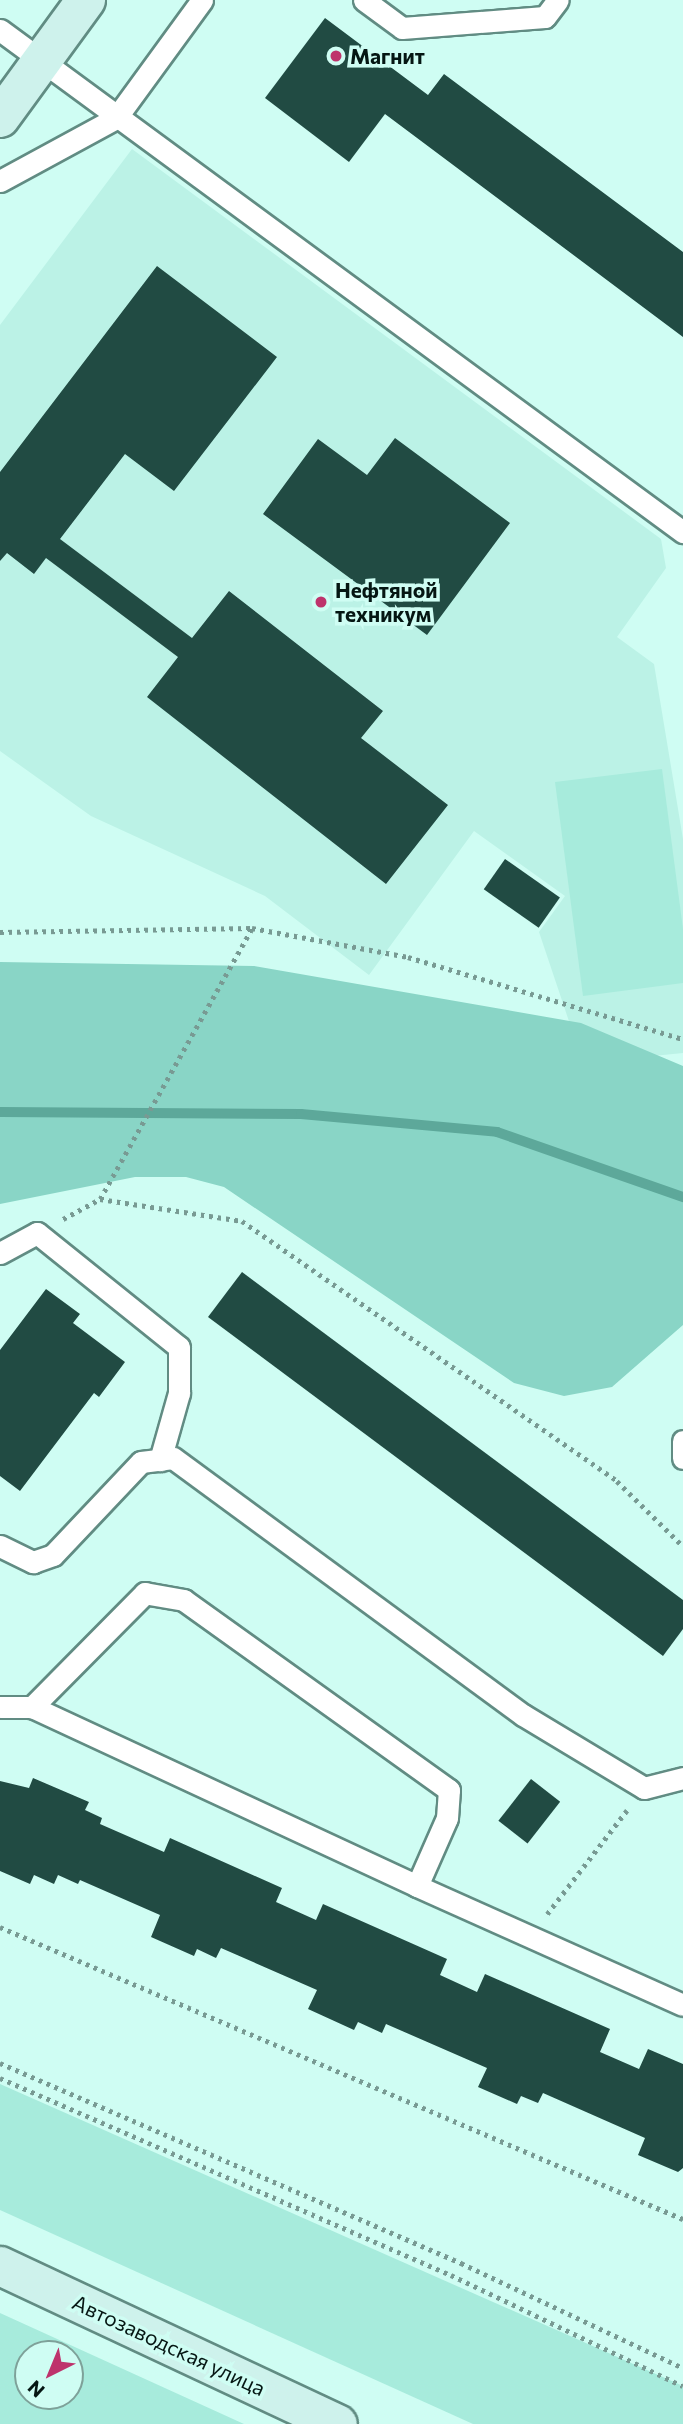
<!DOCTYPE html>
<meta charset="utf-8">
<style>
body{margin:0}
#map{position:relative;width:683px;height:2424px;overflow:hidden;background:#cffdf3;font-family:Commissioner,sans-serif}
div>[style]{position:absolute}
.built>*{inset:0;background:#bbf2e6}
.green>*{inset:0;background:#a7ebdc}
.forest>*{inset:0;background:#89d5c6}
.stream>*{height:10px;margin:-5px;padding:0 5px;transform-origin:5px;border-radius:5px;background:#5da89a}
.building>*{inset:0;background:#214b43;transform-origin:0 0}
.path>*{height:4.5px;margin-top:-2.25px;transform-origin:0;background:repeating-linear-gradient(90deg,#789a93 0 3.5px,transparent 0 8.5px)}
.roads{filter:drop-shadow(2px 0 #618c83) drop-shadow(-2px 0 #618c83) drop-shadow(0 2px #618c83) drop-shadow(0 -2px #618c83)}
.lane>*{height:21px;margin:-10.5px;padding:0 10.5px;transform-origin:10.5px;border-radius:10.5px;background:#fff}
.secondary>*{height:38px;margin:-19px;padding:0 19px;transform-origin:19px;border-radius:19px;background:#cef2ec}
.dots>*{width:19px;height:19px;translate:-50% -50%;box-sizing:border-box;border:4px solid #cffdf3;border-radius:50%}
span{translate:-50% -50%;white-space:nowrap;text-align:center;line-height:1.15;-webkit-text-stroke:7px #cffdf3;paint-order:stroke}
.poi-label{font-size:21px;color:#051613;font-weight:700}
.left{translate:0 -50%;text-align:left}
.street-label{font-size:21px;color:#051613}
.north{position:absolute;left:14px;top:2340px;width:70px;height:70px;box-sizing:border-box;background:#cffdf3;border:2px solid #7ea199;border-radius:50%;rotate:223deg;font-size:19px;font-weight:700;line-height:28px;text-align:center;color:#051613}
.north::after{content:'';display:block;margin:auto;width:24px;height:32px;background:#be336c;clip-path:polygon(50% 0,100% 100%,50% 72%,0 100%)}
</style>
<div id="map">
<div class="built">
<i style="clip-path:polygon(132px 149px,661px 539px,666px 568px,617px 637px,654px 664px,683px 839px,683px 1053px,583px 1063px,539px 932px,565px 896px,474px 831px,369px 975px,265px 896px,91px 816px,0 751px,0 325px)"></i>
</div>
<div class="green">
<i style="clip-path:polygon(662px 769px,683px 929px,683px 983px,583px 996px,555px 782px)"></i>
<i style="clip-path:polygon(0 2084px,683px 2386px,683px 2424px,473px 2424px,0 2210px)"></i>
<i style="clip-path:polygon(evenodd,0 2313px,244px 2424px,0 2424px,0 2313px,28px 2354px,70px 2354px,70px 2396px,28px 2396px,28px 2354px)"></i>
</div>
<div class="forest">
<i style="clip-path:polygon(0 962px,254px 966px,581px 1023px,683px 1066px,683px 1325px,612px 1387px,564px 1396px,514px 1383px,224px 1187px,186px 1177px,135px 1177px,0 1204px)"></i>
</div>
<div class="stream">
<i style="left:0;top:1112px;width:301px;rotate:0.4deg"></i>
<i style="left:301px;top:1114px;width:197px;rotate:5.2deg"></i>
<i style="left:497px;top:1132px;width:197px;rotate:19.3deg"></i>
</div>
<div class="building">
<i style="clip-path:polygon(325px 18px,428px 95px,444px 74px,683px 252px,683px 337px,385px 114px,349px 162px,265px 98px)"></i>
<i style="clip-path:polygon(157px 266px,277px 357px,174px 491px,125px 454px,60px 539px,192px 638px,229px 591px,383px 711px,361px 738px,448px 805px,386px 884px,147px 697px,178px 657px,46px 558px,34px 574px,7px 553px,0 561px,0 472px)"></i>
<i style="clip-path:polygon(395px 438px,510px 523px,427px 635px,263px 514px,318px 439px,367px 475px)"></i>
<i style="left:505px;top:859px;width:67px;height:37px;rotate:35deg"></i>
<i style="clip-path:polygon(242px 1272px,683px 1600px,683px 1629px,663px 1656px,208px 1317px)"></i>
<i style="clip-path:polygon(46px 1289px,80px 1314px,73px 1323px,125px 1362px,99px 1397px,94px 1393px,20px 1491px,0 1476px,0 1350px)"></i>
<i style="clip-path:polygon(33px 1778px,89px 1802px,85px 1810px,102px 1818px,100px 1824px,164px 1852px,170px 1838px,282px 1888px,276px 1902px,316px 1920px,323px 1904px,447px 1959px,440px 1975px,477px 1992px,485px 1974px,610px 2029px,600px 2052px,639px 2069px,648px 2049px,683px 2064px,683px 2168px,678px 2172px,638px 2155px,645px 2138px,543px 2093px,538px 2103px,521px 2096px,517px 2104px,478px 2087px,487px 2068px,386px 2024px,382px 2033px,358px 2022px,354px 2030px,308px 2009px,317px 1990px,221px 1948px,216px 1958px,197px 1949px,194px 1956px,151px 1937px,160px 1915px,80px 1880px,78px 1884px,58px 1875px,54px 1884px,34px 1875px,30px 1884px,0 1871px,0 1781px,29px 1788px)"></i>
<i style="left:531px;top:1779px;width:37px;height:53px;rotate:38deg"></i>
</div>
<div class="path">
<i style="left:0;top:932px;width:252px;rotate:-0.9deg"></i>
<i style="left:252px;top:928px;width:159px;rotate:10.5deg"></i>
<i style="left:408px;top:957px;width:287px;rotate:16.6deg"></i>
<i style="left:100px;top:1199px;width:311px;rotate:-60.7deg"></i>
<i style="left:63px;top:1219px;width:42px;rotate:-28.4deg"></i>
<i style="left:100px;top:1199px;width:144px;rotate:8.8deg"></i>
<i style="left:242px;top:1221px;width:456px;rotate:34.7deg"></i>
<i style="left:617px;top:1481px;width:93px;rotate:44.6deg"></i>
<i style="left:547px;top:1914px;width:131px;rotate:-52.4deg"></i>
<i style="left:0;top:1927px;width:743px;rotate:23.15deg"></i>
<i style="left:0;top:2063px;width:503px;rotate:23.45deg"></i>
<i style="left:461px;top:2263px;width:246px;rotate:25.3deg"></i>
<i style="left:0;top:2078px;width:492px;rotate:23.6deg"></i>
<i style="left:451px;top:2275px;width:257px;rotate:25.6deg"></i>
</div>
<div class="roads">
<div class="lane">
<i style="left:364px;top:0;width:47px;rotate:36.4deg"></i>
<i style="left:402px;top:28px;width:143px;rotate:-4.4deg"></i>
<i style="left:545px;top:17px;width:21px;rotate:-53deg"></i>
<i style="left:0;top:30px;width:848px;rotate:36.32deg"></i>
<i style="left:0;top:181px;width:132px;rotate:-28.5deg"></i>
<i style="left:116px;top:118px;width:146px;rotate:-53.9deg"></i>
<i style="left:0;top:1253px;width:42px;rotate:-28.4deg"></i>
<i style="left:37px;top:1233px;width:182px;rotate:38.8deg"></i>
<i style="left:179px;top:1347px;width:46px;rotate:90deg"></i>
<i style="left:179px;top:1393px;width:70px;rotate:105.8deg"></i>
<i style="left:683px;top:1441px;width:17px;rotate:90deg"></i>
<i style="left:0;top:1546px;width:37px;rotate:26deg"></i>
<i style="left:33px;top:1562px;width:21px;rotate:-19deg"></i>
<i style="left:53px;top:1555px;width:128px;rotate:-46.6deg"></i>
<i style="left:141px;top:1462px;width:32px;rotate:-7deg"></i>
<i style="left:173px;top:1458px;width:434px;rotate:36.3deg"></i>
<i style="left:523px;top:1715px;width:141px;rotate:31.1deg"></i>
<i style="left:644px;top:1788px;width:40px;rotate:-14.4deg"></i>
<i style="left:0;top:1707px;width:32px"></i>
<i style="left:32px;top:1707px;width:425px;rotate:24.9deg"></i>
<i style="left:417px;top:1886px;width:74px;rotate:-66.2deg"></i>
<i style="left:447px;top:1818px;width:28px;rotate:-86deg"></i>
<i style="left:449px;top:1790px;width:326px;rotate:-144.4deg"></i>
<i style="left:184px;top:1600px;width:40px;rotate:-170deg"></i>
<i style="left:145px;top:1593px;width:161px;rotate:134.7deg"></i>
<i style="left:417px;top:1886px;width:291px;rotate:24.1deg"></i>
</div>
<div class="secondary">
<i style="left:0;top:118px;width:146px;rotate:-53.9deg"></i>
<i style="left:0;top:2266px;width:373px;rotate:25.1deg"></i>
</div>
</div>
<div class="dots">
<i style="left:336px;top:56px;background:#be336c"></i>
<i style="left:321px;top:602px;background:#be336c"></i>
</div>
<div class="poi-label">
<span class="left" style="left:350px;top:56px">Магнит</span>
<span class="left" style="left:335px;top:602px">Нефтяной<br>техникум</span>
</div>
<div class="street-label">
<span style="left:169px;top:2345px;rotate:25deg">Автозаводская улица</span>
</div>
<div class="north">N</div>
</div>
